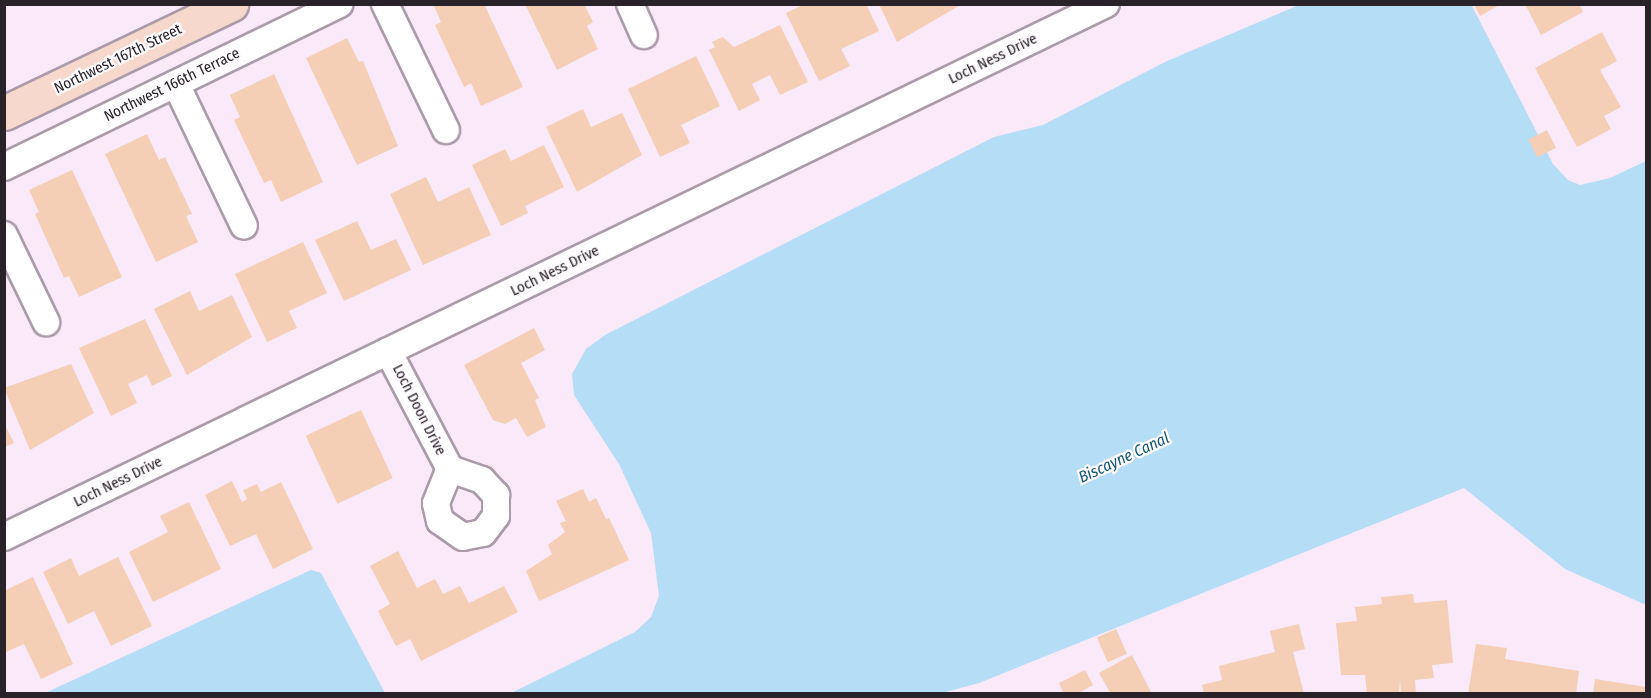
<!DOCTYPE html>
<style>
body{margin:0}
#map{position:relative;width:1651px;height:698px;overflow:hidden;background:#f9e9f9;font-family:"Fira Sans Condensed",sans-serif}
div>[style]{position:absolute}
.water>*{inset:0;background:#b6ddf6}
.building>*{inset:0;background:#f4ceb5;transform-origin:0 0}
.roads{filter:drop-shadow(2px 0 #ab9baa) drop-shadow(-2px 0 #ab9baa) drop-shadow(0 2px #ab9baa) drop-shadow(0 -2px #ab9baa)}
.street>*{height:26px;margin:-13px;padding:0 13px;transform-origin:13px;border-radius:13px;background:#fff}
.secondary>*{height:33px;margin:-16.5px;padding:0 16.5px;transform-origin:16.5px;border-radius:16.5px;background:#f6d8cc}
span{translate:-50% -50%;white-space:nowrap;text-align:center;line-height:1.15;-webkit-text-stroke:4.5px #fefbfe;paint-order:stroke}
.street-label{font-size:15px;color:#292329}
.water-label{font-size:16px;color:#145879;font-style:italic}
.frame{position:absolute;inset:0;border:6px solid #292329;pointer-events:none}
</style>
<div id="map">
<div class="water">
<i style="clip-path:polygon(1471px 4px,1553px 164px,1568px 180px,1580px 185px,1610px 178px,1646px 161px,1646px 605px,1565px 569px,1464px 488px,979px 683px,942px 693px,509px 694px,635px 632px,651px 617px,659px 596px,651px 533px,619px 464px,574px 395px,572px 374px,586px 349px,605px 335px,994px 137px,1043px 125px,1167px 61px,1299px 5px)"></i>
<i style="clip-path:polygon(311px 570px,321px 573px,385px 693px,45px 693px)"></i>
</div>
<div class="building">
<i style="clip-path:polygon(433px 4px,484px 4px,523px 87px,481px 106px,471px 83px,464px 87px,435px 25px,441px 22px)"></i>
<i style="clip-path:polygon(525px 4px,584px 4px,593px 22px,587px 26px,598px 49px,557px 70px)"></i>
<i style="clip-path:polygon(805px 4px,866px 4px,879px 31px,841px 49px,850px 66px,819px 81px,786px 13px)"></i>
<i style="clip-path:polygon(879px 4px,962px 4px,897px 42px)"></i>
<i style="clip-path:polygon(1480px 4px,1501px 4px,1480px 16px,1475px 7px)"></i>
<i style="clip-path:polygon(1525px 4px,1579px 4px,1583px 12px,1541px 35px)"></i>
<i style="clip-path:polygon(780px 25px,808px 82px,780px 95px,770px 75px,752px 84px,760px 100px,739px 111px,709px 50px,715px 47px,712px 42px,723px 37px,734px 47px)"></i>
<i style="clip-path:polygon(1602px 32px,1617px 61px,1600px 70px,1621px 107px,1604px 116px,1611px 129px,1577px 147px,1535px 68px)"></i>
<i style="clip-path:polygon(347px 38px,359px 62px,363px 61px,398px 146px,357px 165px,306px 58px)"></i>
<i style="clip-path:polygon(696px 56px,720px 106px,681px 125px,690px 143px,660px 157px,628px 89px)"></i>
<i style="clip-path:polygon(274px 74px,323px 182px,281px 202px,271px 180px,264px 183px,234px 120px,240px 117px,230px 95px)"></i>
<i style="clip-path:polygon(583px 109px,591px 127px,622px 113px,642px 155px,577px 192px,546px 127px)"></i>
<i style="left:1547px;top:130px;width:20px;height:21px;rotate:63deg"></i>
<i style="clip-path:polygon(147px 134px,159px 160px,165px 157px,192px 214px,186px 216px,198px 242px,156px 262px,105px 154px)"></i>
<i style="clip-path:polygon(544px 145px,564px 187px,525px 206px,528px 213px,501px 226px,472px 165px,505px 149px,511px 161px)"></i>
<i style="clip-path:polygon(72px 170px,122px 277px,79px 297px,69px 276px,64px 278px,35px 214px,39px 212px,29px 190px)"></i>
<i style="clip-path:polygon(426px 177px,438px 202px,469px 187px,491px 235px,423px 265px,390px 194px)"></i>
<i style="clip-path:polygon(357px 221px,371px 250px,396px 239px,411px 270px,344px 301px,315px 240px)"></i>
<i style="clip-path:polygon(303px 242px,327px 293px,289px 311px,297px 328px,267px 342px,235px 274px)"></i>
<i style="clip-path:polygon(190px 291px,199px 311px,232px 295px,252px 337px,187px 375px,154px 309px)"></i>
<i style="clip-path:polygon(145px 319px,172px 376px,152px 386px,147px 375px,128px 384px,137px 403px,111px 416px,79px 348px)"></i>
<i style="clip-path:polygon(534px 328px,545px 350px,521px 363px,539px 398px,535px 400px,546px 427px,527px 437px,516px 418px,505px 424px,493px 420px,464px 365px)"></i>
<i style="clip-path:polygon(71px 364px,94px 413px,30px 450px,4px 388px)"></i>
<i style="left:361px;top:410px;width:75px;height:61px;rotate:65deg"></i>
<i style="clip-path:polygon(4px 423px,14px 443px,4px 447px)"></i>
<i style="clip-path:polygon(232px 481px,242px 502px,247px 499px,243px 490px,257px 484px,261px 492px,281px 482px,313px 549px,273px 569px,256px 534px,230px 546px,205px 495px)"></i>
<i style="clip-path:polygon(583px 489px,589px 502px,596px 498px,606px 519px,609px 518px,629px 560px,539px 601px,526px 571px,552px 554px,548px 545px,565px 532px,560px 523px,566px 521px,556px 501px)"></i>
<i style="clip-path:polygon(189px 502px,221px 569px,153px 602px,129px 552px,168px 532px,160px 516px)"></i>
<i style="clip-path:polygon(398px 551px,417px 588px,435px 579px,443px 594px,460px 586px,469px 603px,504px 586px,518px 612px,421px 661px,410px 639px,396px 646px,378px 611px,390px 604px,370px 566px)"></i>
<i style="clip-path:polygon(118px 557px,152px 626px,111px 646px,94px 611px,68px 624px,43px 572px,71px 558px,79px 576px)"></i>
<i style="clip-path:polygon(33px 577px,73px 664px,41px 679px,24px 644px,4px 653px,4px 591px)"></i>
<i style="clip-path:polygon(1413px 594px,1414px 603px,1447px 600px,1453px 663px,1432px 665px,1434px 678px,1415px 680px,1416px 694px,1401px 694px,1400px 678px,1399px 694px,1367px 694px,1365px 675px,1341px 675px,1336px 623px,1357px 621px,1355px 607px,1382px 604px,1381px 597px)"></i>
<i style="clip-path:polygon(1299px 624px,1305px 649px,1293px 652px,1304px 694px,1204px 694px,1202px 685px,1222px 680px,1219px 666px,1275px 652px,1270px 631px)"></i>
<i style="left:1116px;top:629px;width:27px;height:21px;rotate:66deg"></i>
<i style="clip-path:polygon(1476px 644px,1507px 648px,1505px 659px,1579px 671px,1576px 694px,1468px 694px)"></i>
<i style="clip-path:polygon(1132px 655px,1152px 694px,1111px 694px,1099px 673px)"></i>
<i style="clip-path:polygon(1085px 670px,1093px 685px,1077px 694px,1064px 694px,1059px 683px)"></i>
<i style="clip-path:polygon(1595px 679px,1646px 687px,1646px 694px,1593px 694px)"></i>
</div>
<div class="roads">
<div class="street">
<i style="left:385px;top:4px;width:140px;rotate:64.2deg"></i>
<i style="left:630px;top:4px;width:34px;rotate:66deg"></i>
<i style="left:176px;top:84px;width:157px;rotate:64.4deg"></i>
<i style="left:4px;top:167px;width:373px;rotate:-25.9deg"></i>
<i style="left:4px;top:235px;width:97px;rotate:64.2deg"></i>
<i style="left:388px;top:351px;width:133px;rotate:62.3deg"></i>
<i style="left:450px;top:469px;width:34px;rotate:19deg"></i>
<i style="left:482px;top:480px;width:21px;rotate:47deg"></i>
<i style="left:496px;top:495px;width:21px;rotate:90deg"></i>
<i style="left:496px;top:516px;width:21px;rotate:127deg"></i>
<i style="left:483px;top:533px;width:20px;rotate:169deg"></i>
<i style="left:463px;top:537px;width:28px;rotate:-145deg"></i>
<i style="left:440px;top:521px;width:18px;rotate:-103deg"></i>
<i style="left:436px;top:503px;width:37px;rotate:-68deg"></i>
<i style="left:4px;top:537px;width:1224px;rotate:-25.81deg"></i>
</div>
<div class="secondary">
<i style="left:4px;top:113px;width:252px;rotate:-25.6deg"></i>
</div>
</div>
<div class="street-label">
<span style="left:118px;top:59px;rotate:-26deg">Northwest 167th Street</span>
<span style="left:993px;top:59px;rotate:-26deg">Loch Ness Drive</span>
<span style="left:172px;top:85px;rotate:-26deg">Northwest 166th Terrace</span>
<span style="left:555px;top:271px;rotate:-26deg">Loch Ness Drive</span>
<span style="left:419px;top:410px;rotate:63deg">Loch Doon Drive</span>
<span style="left:118px;top:482px;rotate:-26deg">Loch Ness Drive</span>
</div>
<div class="water-label">
<span style="left:1124px;top:458px;rotate:-25deg">Biscayne Canal</span>
</div>
<div class="frame"></div>
</div>
